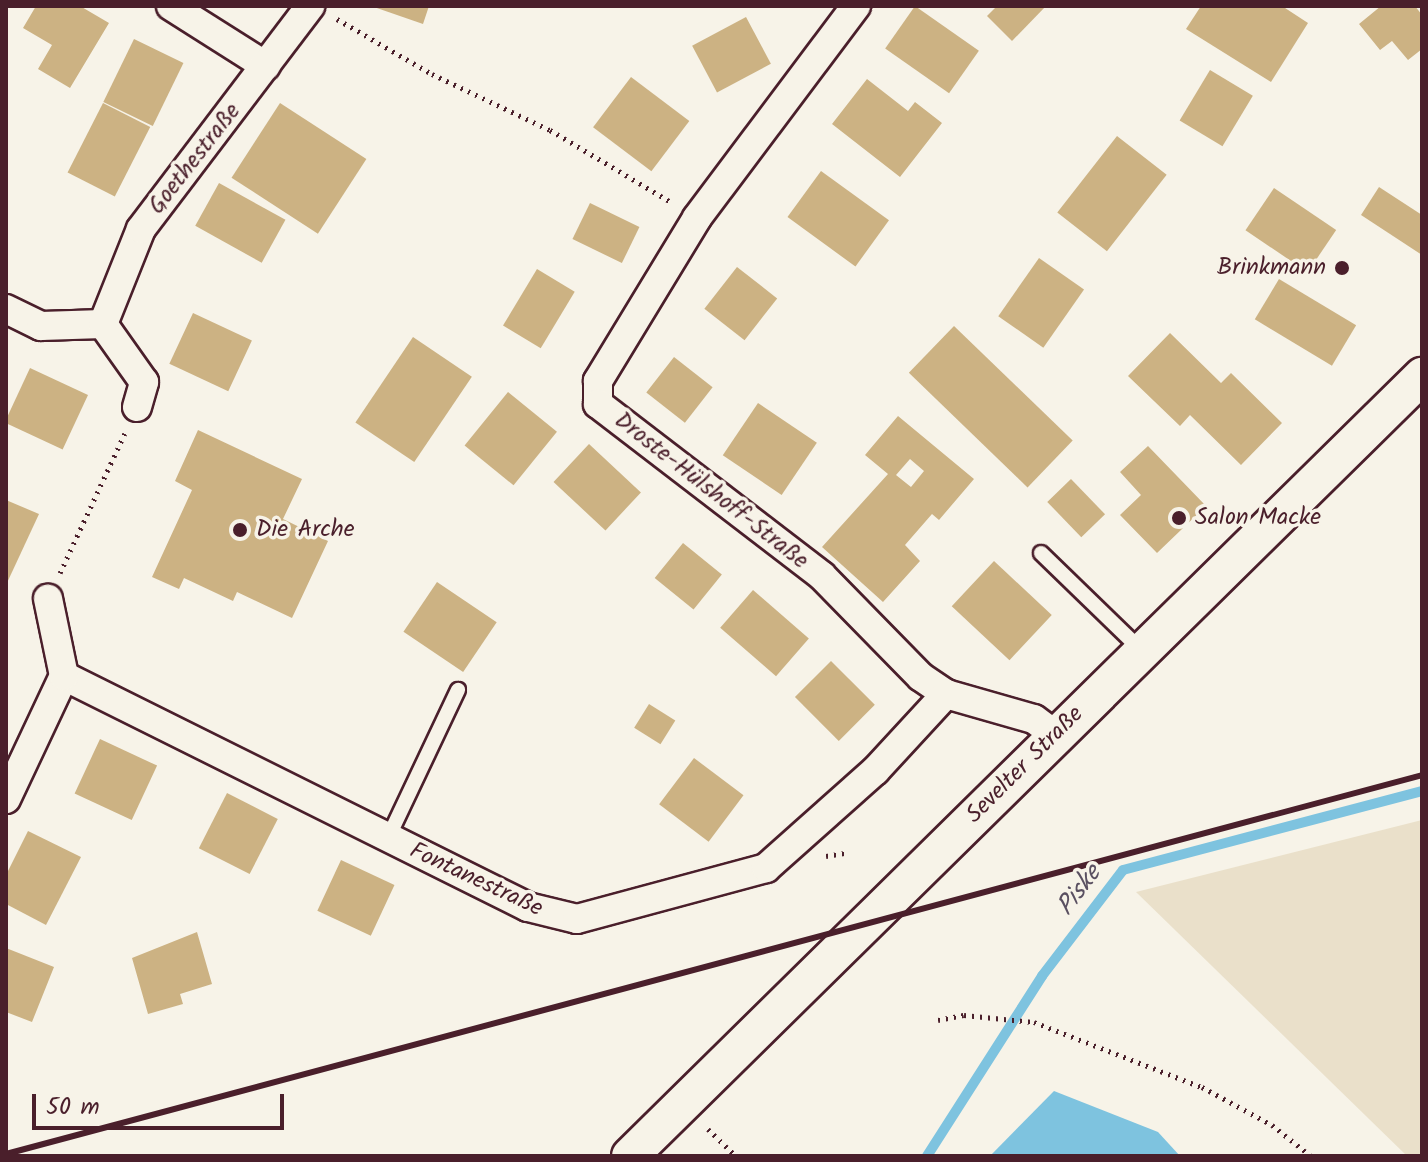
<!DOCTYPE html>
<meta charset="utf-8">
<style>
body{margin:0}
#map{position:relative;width:1428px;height:1162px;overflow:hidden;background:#f7f3e8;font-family:Kalam,sans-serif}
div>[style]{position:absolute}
.built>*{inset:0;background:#eae0ca}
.water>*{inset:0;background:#7ec3df}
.stream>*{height:10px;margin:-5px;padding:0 5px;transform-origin:5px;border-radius:5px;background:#7ec3df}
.building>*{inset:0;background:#ccb283;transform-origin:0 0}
.path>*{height:5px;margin-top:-2.5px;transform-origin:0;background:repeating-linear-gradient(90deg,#4a1f2b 0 2px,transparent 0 8px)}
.roads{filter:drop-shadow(2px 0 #4a1f2b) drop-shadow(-2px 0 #4a1f2b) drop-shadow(0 2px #4a1f2b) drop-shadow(0 -2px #4a1f2b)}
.service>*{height:14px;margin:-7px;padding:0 7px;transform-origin:7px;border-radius:7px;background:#f7f3e8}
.minor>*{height:28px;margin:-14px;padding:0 14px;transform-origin:14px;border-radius:14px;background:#f7f3e8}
.tertiary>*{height:36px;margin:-18px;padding:0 18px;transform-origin:18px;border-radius:18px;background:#f7f3e8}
.rail>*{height:6px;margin:-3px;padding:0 3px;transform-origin:3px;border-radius:3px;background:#4a1f2b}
.dots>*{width:22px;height:22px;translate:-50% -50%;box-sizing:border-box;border:4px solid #f7f3e8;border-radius:50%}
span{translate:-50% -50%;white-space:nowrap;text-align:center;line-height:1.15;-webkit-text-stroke:7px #f7f3e8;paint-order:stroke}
.street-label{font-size:24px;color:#4a1f2b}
.poi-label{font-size:24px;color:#4a1f2b}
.right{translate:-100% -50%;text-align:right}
.left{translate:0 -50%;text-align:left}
.water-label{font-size:26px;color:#5a5061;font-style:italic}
.frame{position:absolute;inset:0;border:8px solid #4a1f2b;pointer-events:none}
.scale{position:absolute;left:32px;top:1094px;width:252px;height:36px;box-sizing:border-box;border:4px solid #4a1f2b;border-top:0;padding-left:10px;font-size:24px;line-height:28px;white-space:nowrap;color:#4a1f2b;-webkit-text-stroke:6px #f7f3e8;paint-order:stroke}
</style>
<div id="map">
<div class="built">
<i style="clip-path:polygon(1422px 820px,1422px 1156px,1407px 1156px,1136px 892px)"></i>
</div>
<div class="water">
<i style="clip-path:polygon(1054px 1091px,1158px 1132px,1180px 1156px,990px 1156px)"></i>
</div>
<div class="stream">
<i style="left:927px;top:1156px;width:214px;rotate:-57.4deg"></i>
<i style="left:1042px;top:976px;width:133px;rotate:-52.6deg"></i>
<i style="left:1123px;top:870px;width:309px;rotate:-14.8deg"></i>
</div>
<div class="building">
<i style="clip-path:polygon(36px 6px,80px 6px,109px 23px,70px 88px,38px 69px,52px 45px,23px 28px)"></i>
<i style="clip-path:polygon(371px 6px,429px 6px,423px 24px)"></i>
<i style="left:915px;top:6px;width:78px;height:52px;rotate:35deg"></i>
<i style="clip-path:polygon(997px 6px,1046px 6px,1012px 41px,987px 16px)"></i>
<i style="clip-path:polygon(1201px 6px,1282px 6px,1308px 23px,1271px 82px,1186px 29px)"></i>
<i style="clip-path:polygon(1381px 6px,1415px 6px,1422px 15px,1422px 49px,1408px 60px,1392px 41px,1380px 50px,1359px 24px)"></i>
<i style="left:746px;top:17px;width:53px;height:61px;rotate:62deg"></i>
<i style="left:134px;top:39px;width:55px;height:70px;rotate:26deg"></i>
<i style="left:1210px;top:70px;width:50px;height:59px;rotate:31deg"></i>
<i style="left:631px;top:77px;width:73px;height:63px;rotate:37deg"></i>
<i style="clip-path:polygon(867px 79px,908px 111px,915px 102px,942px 123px,900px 177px,832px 124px)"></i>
<i style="left:103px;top:103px;width:53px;height:78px;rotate:27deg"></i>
<i style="left:280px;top:103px;width:103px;height:89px;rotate:33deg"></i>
<i style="left:1117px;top:136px;width:63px;height:97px;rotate:38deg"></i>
<i style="left:821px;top:171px;width:84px;height:57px;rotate:36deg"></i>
<i style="left:219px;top:183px;width:76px;height:49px;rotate:29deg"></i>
<i style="clip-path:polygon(1379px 187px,1422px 215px,1422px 255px,1361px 215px)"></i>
<i style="left:1274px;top:188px;width:75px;height:51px;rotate:34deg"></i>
<i style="left:590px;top:203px;width:55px;height:40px;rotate:26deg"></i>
<i style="left:1039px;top:258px;width:55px;height:71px;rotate:35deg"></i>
<i style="left:737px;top:267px;width:51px;height:53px;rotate:38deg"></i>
<i style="left:537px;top:269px;width:44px;height:66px;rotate:31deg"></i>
<i style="left:1279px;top:279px;width:90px;height:47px;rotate:31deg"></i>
<i style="left:193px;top:313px;width:65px;height:56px;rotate:25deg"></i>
<i style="left:954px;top:326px;width:165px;height:65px;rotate:44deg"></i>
<i style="clip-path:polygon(1170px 333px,1221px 383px,1231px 373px,1282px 423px,1241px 465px,1190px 415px,1180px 426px,1128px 376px)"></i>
<i style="left:413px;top:337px;width:71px;height:103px;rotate:34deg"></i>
<i style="left:674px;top:357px;width:49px;height:45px;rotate:38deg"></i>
<i style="left:30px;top:368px;width:64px;height:60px;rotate:25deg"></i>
<i style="left:508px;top:392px;width:63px;height:69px;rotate:39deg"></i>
<i style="left:758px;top:403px;width:71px;height:63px;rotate:34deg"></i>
<i style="clip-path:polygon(evenodd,898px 416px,974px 479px,939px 520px,932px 514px,905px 545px,920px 561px,883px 602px,822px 547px,888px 474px,865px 455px,898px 416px,910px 459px,924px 471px,911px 487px,896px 475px,910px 459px)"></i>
<i style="clip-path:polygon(198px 430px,302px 479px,283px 519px,328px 541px,292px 618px,237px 592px,233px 601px,184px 578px,179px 589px,152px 577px,192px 490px,175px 481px)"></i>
<i style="left:589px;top:444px;width:71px;height:52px;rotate:43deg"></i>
<i style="clip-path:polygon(1148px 446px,1206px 506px,1157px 553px,1120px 515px,1141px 495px,1120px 472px)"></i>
<i style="left:1071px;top:479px;width:49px;height:33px;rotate:46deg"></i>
<i style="clip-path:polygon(6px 500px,39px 514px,6px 585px)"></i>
<i style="left:683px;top:543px;width:50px;height:45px;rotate:39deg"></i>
<i style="left:994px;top:561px;width:79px;height:62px;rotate:43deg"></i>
<i style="left:437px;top:582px;width:72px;height:60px;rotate:34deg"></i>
<i style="left:753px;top:590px;width:74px;height:50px;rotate:41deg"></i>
<i style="left:831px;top:661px;width:62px;height:51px;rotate:45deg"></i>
<i style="left:649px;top:704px;width:31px;height:28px;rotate:32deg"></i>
<i style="left:100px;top:739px;width:63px;height:60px;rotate:25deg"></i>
<i style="left:694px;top:758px;width:62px;height:58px;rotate:37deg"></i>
<i style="left:227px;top:793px;width:57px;height:62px;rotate:27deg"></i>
<i style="clip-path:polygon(28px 831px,81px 857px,46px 925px,6px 904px,6px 875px)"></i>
<i style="left:341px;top:860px;width:59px;height:56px;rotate:25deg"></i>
<i style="clip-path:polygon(197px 932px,212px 984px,180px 994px,183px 1004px,148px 1014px,132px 958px)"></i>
<i style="clip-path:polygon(6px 948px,54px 967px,32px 1022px,6px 1012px)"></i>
</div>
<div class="path">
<i style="left:337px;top:19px;width:110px;rotate:30.1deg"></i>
<i style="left:432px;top:74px;width:131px;rotate:25.4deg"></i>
<i style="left:550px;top:130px;width:141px;rotate:30.8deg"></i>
<i style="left:60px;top:573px;width:154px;rotate:-65.1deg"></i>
<i style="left:826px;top:856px;width:20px;rotate:-9deg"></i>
<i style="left:938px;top:1020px;width:26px;rotate:-11deg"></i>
<i style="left:964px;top:1015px;width:70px;rotate:5.7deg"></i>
<i style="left:1034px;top:1022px;width:180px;rotate:21.2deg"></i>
<i style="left:1202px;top:1087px;width:80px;rotate:28.5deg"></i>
<i style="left:1272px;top:1125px;width:50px;rotate:38.5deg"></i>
<i style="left:708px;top:1129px;width:39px;rotate:44deg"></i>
</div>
<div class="roads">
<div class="service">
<i style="left:1041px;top:553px;width:139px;rotate:44.1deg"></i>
<i style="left:388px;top:838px;width:164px;rotate:-64.7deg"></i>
</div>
<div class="minor">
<i style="left:171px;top:6px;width:112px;rotate:32.3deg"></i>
<i style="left:856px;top:6px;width:265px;rotate:126.9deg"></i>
<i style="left:697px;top:218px;width:191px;rotate:121.3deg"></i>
<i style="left:598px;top:381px;width:23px;rotate:90deg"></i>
<i style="left:598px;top:404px;width:282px;rotate:37.5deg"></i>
<i style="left:822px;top:576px;width:141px;rotate:45.6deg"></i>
<i style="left:921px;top:677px;width:30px;rotate:34deg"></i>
<i style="left:946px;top:694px;width:91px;rotate:15.9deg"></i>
<i style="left:1034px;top:719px;width:25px;rotate:37deg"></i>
<i style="left:6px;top:309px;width:39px;rotate:26deg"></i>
<i style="left:41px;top:326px;width:62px;rotate:-1.8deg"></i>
<i style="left:137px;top:407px;width:26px;rotate:-74deg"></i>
<i style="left:144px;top:382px;width:71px;rotate:-125.3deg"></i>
<i style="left:103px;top:324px;width:102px;rotate:-68.2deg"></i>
<i style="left:141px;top:229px;width:280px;rotate:-52.8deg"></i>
<i style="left:64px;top:676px;width:518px;rotate:26.47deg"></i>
<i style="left:528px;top:907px;width:50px;rotate:13.8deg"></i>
<i style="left:577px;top:919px;width:196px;rotate:-15.1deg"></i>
<i style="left:766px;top:868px;width:146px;rotate:-41.7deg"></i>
<i style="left:875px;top:771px;width:105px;rotate:-47.3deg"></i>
<i style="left:6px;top:799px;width:136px;rotate:-64.8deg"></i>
<i style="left:64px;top:676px;width:79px;rotate:-101.7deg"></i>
</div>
<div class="tertiary">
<i style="left:630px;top:1156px;width:1112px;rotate:-44.56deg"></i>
</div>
</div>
<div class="rail">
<i style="left:6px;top:1154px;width:1466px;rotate:-14.98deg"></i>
</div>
<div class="dots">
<i style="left:1342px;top:268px;background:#4a1f2b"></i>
<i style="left:1179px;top:518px;background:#4a1f2b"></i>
<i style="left:240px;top:530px;background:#4a1f2b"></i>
</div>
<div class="street-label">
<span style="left:195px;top:159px;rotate:-52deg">Goethestraße</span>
<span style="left:711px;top:491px;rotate:38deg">Droste-Hülshoff-Straße</span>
<span style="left:1025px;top:765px;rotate:-45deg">Sevelter Straße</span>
<span style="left:476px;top:880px;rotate:25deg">Fontanestraße</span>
</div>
<div class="poi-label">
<span class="right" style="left:1326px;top:268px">Brinkmann</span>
<span class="left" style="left:1195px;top:518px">Salon Macke</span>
<span class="left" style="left:256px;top:530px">Die Arche</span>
</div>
<div class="water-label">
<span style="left:1080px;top:891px;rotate:-53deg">Piske</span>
</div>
<div class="frame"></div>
<div class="scale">50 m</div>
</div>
